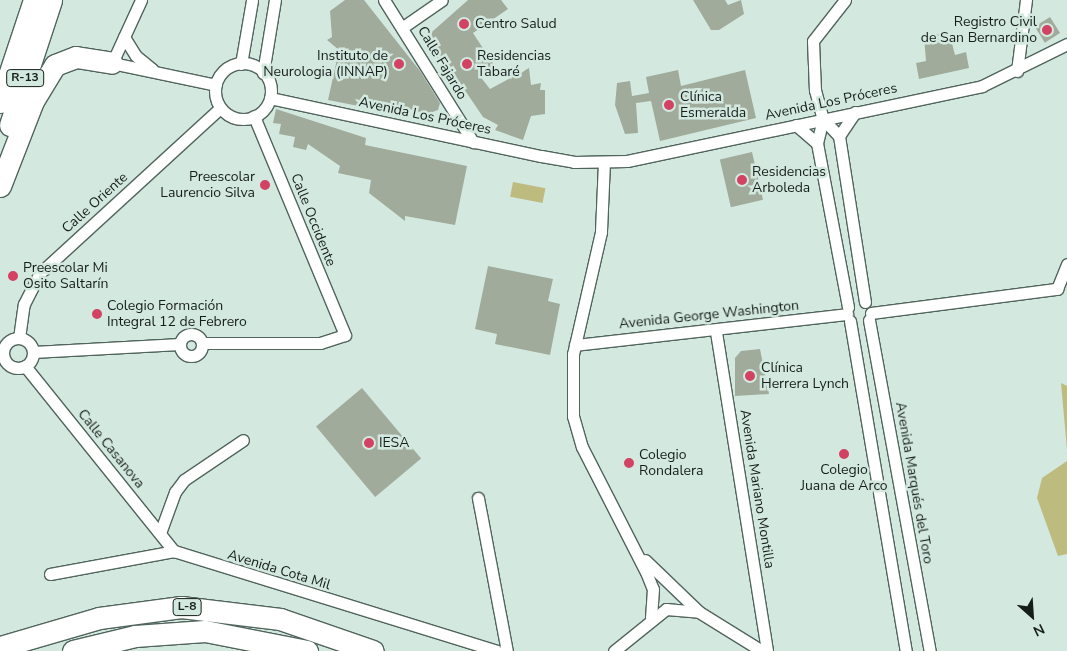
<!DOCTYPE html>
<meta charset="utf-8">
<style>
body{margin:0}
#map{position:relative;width:1067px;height:651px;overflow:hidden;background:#d3e9e0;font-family:"Nunito Sans",sans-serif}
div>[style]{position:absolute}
.green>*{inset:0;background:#bebb7f;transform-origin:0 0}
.building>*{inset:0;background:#a0ab9b;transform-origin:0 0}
.roads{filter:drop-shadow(1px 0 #51645c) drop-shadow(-1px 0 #51645c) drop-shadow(0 1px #51645c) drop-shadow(0 -1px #51645c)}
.minor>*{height:11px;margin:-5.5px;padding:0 5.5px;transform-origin:5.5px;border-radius:5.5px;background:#fff}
.minor>.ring{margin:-5.5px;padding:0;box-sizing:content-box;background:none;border:11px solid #fff;border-radius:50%}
.motorway>*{height:21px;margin:-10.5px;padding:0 10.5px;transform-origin:10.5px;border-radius:10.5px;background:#fff}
.dots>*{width:14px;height:14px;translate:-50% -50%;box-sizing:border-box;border:2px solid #d3e9e0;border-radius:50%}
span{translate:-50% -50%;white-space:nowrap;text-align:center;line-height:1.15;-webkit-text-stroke:5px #d3e9e0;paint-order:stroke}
.shield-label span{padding:1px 4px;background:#d3e9e0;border:1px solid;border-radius:4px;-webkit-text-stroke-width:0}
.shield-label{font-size:12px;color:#161e1b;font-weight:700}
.poi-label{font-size:14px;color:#161e1b}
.right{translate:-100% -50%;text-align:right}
.left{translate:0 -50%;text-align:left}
.street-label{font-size:14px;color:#161e1b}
.north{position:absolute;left:1007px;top:591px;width:50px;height:50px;-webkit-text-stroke:4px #d3e9e0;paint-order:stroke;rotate:154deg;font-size:14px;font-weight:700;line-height:20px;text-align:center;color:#161e1b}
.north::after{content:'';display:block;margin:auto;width:18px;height:22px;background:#161e1b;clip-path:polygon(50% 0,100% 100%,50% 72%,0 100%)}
</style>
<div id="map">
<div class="green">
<i style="left:513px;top:182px;width:33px;height:15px;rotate:11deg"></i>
<i style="clip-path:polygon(1061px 383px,1067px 386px,1067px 450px)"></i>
<i style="clip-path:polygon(1067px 461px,1067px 554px,1058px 556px,1037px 498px,1042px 478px)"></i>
</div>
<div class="building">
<i style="clip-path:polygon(345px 0,364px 0,420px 71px,440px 103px,438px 110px,427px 114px,396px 105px,394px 113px,328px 100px,339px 50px,327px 40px,332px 37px,330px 11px)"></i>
<i style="clip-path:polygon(468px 0,501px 0,508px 9px,473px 33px,494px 65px,479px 75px,490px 89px,529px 68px,531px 85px,541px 83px,540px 90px,545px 90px,545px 114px,531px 116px,523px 140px,495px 130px,498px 125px,483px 117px,462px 86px,458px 89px,424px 39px)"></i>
<i style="clip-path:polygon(693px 0,725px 0,728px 5px,741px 0,744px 14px,719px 30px,711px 30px)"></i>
<i style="left:1050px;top:17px;width:19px;height:18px;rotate:58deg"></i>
<i style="clip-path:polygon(949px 32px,955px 55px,966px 52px,969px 68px,919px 79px,916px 63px,926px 61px,924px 37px)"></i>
<i style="clip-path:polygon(678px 70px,681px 86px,745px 70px,756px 118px,660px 141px,651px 101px,636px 103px,638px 133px,625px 134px,615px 105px,617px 83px,630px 81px,632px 96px,649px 93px,646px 77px)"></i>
<i style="clip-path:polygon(276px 109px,366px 138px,365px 145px,467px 166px,455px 225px,405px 216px,405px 221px,369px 193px,371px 180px,338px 173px,340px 166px,308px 144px,306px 150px,293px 147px,295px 137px,279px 134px,281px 124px,273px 123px)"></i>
<i style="left:752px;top:152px;width:49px;height:33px;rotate:77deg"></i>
<i style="clip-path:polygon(488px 266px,553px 279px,548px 301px,560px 304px,550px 355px,495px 344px,497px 334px,475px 329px)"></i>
<i style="clip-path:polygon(760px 349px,769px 394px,735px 396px,735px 358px,741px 351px)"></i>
<i style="left:362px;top:388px;width:92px;height:60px;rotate:50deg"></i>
</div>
<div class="roads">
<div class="minor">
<i style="left:141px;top:0;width:69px;rotate:114.7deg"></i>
<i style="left:112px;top:63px;width:106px;rotate:11.9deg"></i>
<i style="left:384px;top:0;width:168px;rotate:57.9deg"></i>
<i style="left:845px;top:0;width:52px;rotate:128deg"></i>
<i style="left:813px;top:41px;width:49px;rotate:87.7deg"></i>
<i style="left:815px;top:90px;width:30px;rotate:75deg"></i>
<i style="left:823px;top:119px;width:23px;rotate:47deg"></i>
<i style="left:839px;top:136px;width:168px;rotate:81.1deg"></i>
<i style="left:403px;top:27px;width:47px;rotate:-34.7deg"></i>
<i style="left:124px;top:37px;width:22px;rotate:58deg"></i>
<i style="left:136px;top:56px;width:21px;rotate:39deg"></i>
<i class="ring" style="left:215px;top:63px;width:45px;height:45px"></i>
<i style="left:241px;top:64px;width:65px;rotate:-80.2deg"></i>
<i style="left:1017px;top:71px;width:72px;rotate:-82.8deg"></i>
<i style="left:263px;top:73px;width:74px;rotate:-80.7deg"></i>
<i style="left:270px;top:98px;width:277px;rotate:12.1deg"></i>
<i style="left:541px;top:156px;width:34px;rotate:10deg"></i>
<i style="left:574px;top:162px;width:53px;rotate:-1.1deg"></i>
<i style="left:627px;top:161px;width:363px;rotate:-11.9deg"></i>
<i style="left:982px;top:86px;width:95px;rotate:-26.3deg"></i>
<i style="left:823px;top:119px;width:25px;rotate:104deg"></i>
<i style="left:817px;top:143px;width:167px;rotate:79.3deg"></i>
<i style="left:796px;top:125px;width:28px;rotate:41deg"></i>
<i style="left:839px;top:136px;width:29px;rotate:-56deg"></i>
<i style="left:604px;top:162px;width:70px;rotate:92.5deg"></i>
<i style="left:601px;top:232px;width:125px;rotate:102.9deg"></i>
<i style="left:573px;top:354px;width:62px;rotate:90deg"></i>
<i style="left:573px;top:416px;width:32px;rotate:74deg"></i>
<i style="left:582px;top:447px;width:140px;rotate:62.9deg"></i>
<i style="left:646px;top:572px;width:18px;rotate:68deg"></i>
<i style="left:653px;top:589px;width:30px;rotate:94deg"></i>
<i style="left:1057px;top:289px;width:27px;rotate:-68deg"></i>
<i style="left:871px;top:313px;width:188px;rotate:-7.4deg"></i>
<i style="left:869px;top:320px;width:337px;rotate:79.6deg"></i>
<i style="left:850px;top:321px;width:335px;rotate:80.4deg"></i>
<i style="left:716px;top:332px;width:323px;rotate:80.9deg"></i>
<i class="ring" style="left:180px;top:334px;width:11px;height:11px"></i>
<i style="left:19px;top:338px;width:34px;rotate:-82deg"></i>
<i style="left:24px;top:304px;width:35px;rotate:-63deg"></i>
<i style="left:40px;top:273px;width:244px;rotate:-42.5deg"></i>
<i class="ring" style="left:3px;top:338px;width:19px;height:19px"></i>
<i style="left:203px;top:343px;width:117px"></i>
<i style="left:320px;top:343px;width:26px;rotate:-18deg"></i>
<i style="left:345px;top:335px;width:237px;rotate:-112.6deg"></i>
<i style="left:575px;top:345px;width:274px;rotate:-6.5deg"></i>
<i style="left:33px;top:352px;width:147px;rotate:-3.1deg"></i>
<i style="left:25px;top:366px;width:238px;rotate:51.2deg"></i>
<i style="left:478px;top:498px;width:156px;rotate:79.3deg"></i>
<i style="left:160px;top:533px;width:44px;rotate:-69.9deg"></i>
<i style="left:175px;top:492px;width:15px;rotate:-53deg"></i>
<i style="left:184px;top:480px;width:71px;rotate:-34.1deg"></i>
<i style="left:645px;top:560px;width:74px;rotate:43.9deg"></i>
<i style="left:50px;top:574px;width:126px;rotate:-10.5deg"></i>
<i style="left:174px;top:551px;width:338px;rotate:17.2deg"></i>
<i style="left:614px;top:651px;width:67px;rotate:-38.9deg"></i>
<i style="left:666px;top:609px;width:33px;rotate:5deg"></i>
<i style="left:699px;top:612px;width:74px;rotate:31.8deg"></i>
</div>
<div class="motorway">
<i style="left:0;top:102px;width:108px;rotate:-71.6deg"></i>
<i style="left:10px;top:125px;width:132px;rotate:-71.8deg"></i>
<i style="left:0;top:186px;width:91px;rotate:-68.8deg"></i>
<i style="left:33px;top:101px;width:42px;rotate:-58.6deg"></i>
<i style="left:55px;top:65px;width:22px;rotate:-21deg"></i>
<i style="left:76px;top:57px;width:36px;rotate:9deg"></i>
<i style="left:0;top:647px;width:103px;rotate:-16.3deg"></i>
<i style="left:99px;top:618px;width:83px;rotate:-7.6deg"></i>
<i style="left:181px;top:607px;width:100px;rotate:6.9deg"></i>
<i style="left:280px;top:619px;width:98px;rotate:19deg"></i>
<i style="left:73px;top:651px;width:64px;rotate:-13.6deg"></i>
<i style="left:135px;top:636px;width:70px;rotate:-4.1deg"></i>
<i style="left:205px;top:631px;width:104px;rotate:11.1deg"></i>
</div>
</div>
<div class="dots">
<i style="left:464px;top:24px;background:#d24263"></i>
<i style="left:1047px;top:30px;background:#d24263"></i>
<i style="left:399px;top:64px;background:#d24263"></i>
<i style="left:467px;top:64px;background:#d24263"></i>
<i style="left:669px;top:105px;background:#d24263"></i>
<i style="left:742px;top:180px;background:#d24263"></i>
<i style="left:265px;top:185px;background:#d24263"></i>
<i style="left:13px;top:276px;background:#d24263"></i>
<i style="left:97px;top:314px;background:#d24263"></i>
<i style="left:750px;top:376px;background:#d24263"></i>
<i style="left:369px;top:443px;background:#d24263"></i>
<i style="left:844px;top:454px;background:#d24263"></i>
<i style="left:629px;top:463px;background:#d24263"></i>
</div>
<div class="shield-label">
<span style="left:25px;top:78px">R-13</span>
<span style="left:187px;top:607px">L-8</span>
</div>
<div class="poi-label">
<span class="right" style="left:1037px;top:30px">Registro Civil<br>de San Bernardino</span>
<span class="left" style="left:475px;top:24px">Centro Salud</span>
<span class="right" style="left:388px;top:64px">Instituto de<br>Neurologia (INNAP)</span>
<span class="left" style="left:477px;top:64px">Residencias<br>Tabaré</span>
<span class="left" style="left:680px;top:105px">Clínica<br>Esmeralda</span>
<span class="left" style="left:752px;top:180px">Residencias<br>Arboleda</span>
<span class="right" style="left:255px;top:185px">Preescolar<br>Laurencio Silva</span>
<span class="left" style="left:23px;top:276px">Preescolar Mi<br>Osito Saltarín</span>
<span class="left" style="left:107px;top:314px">Colegio Formación<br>Integral 12 de Febrero</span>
<span class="left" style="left:761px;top:376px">Clínica<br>Herrera Lynch</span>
<span class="left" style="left:379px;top:443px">IESA</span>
<span class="left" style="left:639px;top:463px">Colegio<br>Rondalera</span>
<span style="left:844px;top:478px">Colegio<br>Juana de Arco</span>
</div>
<div class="street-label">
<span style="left:442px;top:63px;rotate:59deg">Calle Fajardo</span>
<span style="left:831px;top:102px;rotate:-12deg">Avenida Los Próceres</span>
<span style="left:425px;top:116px;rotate:12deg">Avenida Los Próceres</span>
<span style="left:95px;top:203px;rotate:-42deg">Calle Oriente</span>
<span style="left:313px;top:220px;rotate:68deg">Calle Occidente</span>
<span style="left:709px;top:315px;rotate:-6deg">Avenida George Washington</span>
<span style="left:111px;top:449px;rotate:51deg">Calle Casanova</span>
<span style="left:914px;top:483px;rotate:80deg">Avenida Marqués del Toro</span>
<span style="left:757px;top:489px;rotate:81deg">Avenida Mariano Montilla</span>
<span style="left:279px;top:570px;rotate:17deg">Avenida Cota Mil</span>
</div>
<div class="north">N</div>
</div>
